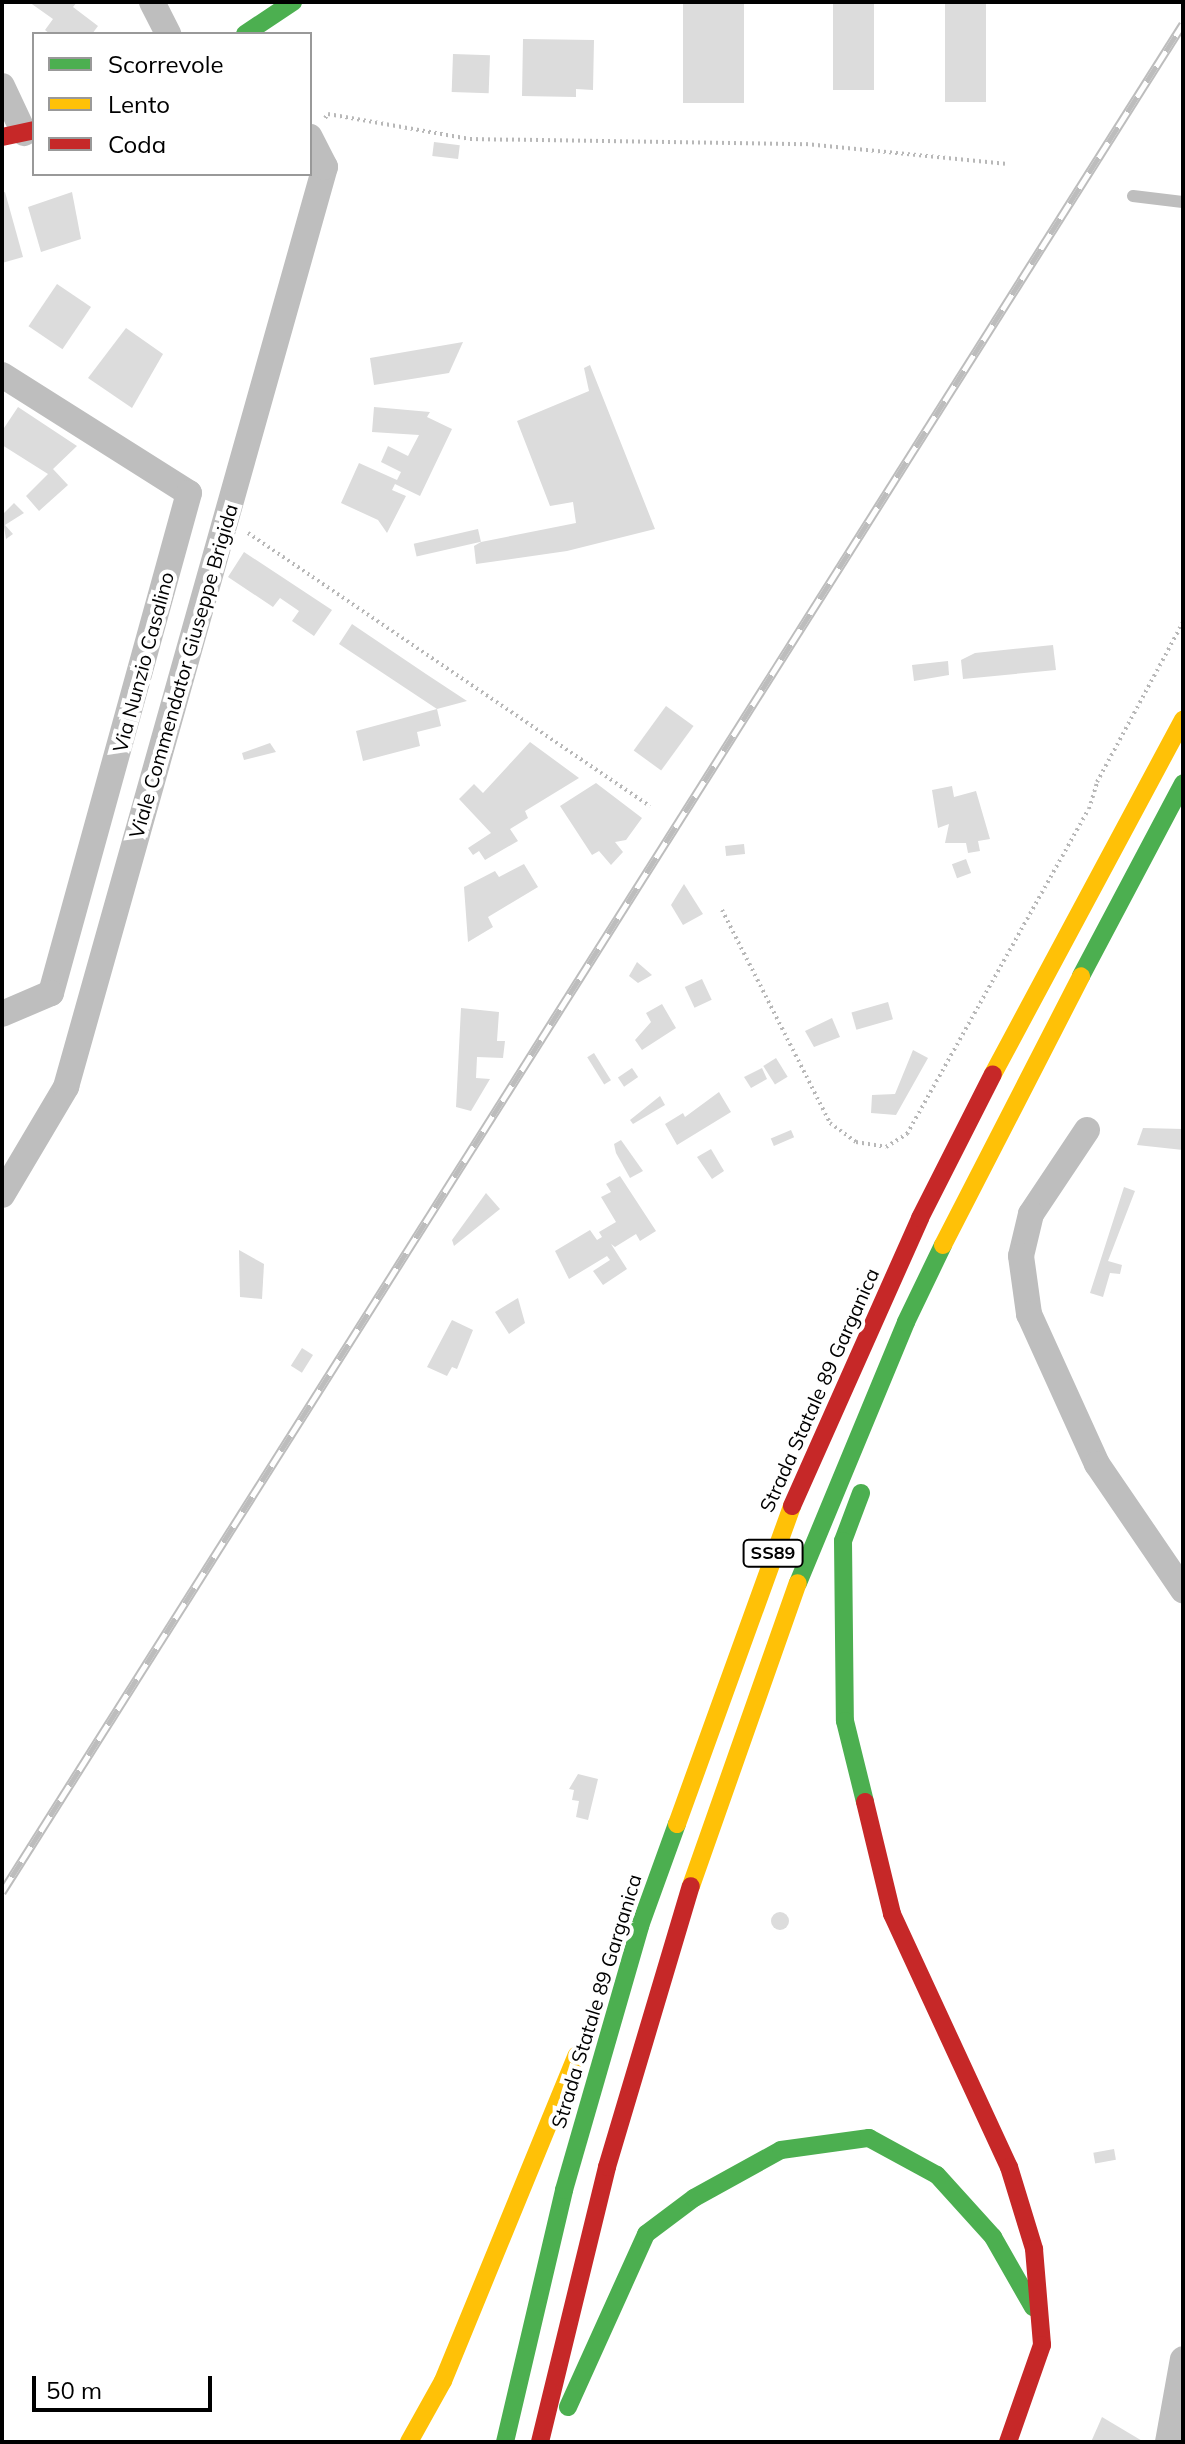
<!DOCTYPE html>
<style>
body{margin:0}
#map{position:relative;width:1185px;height:2444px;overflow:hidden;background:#fff;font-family:Mulish,sans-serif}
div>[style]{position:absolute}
.building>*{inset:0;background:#dcdcdc;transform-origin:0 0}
.round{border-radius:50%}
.path>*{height:4px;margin-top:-2px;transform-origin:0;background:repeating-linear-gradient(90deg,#b8b8b8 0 2px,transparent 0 6px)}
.lane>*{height:12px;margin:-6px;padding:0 6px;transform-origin:6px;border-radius:6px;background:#bebebe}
.street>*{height:26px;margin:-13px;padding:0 13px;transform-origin:13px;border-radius:13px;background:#bebebe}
.fast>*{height:18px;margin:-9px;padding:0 9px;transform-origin:9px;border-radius:9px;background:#4caf50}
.slow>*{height:18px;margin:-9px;padding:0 9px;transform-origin:9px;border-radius:9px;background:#ffc107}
.jam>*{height:18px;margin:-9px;padding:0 9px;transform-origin:9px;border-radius:9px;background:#c62828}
.rail>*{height:9px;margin-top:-4.5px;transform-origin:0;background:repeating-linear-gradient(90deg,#fff 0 18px,#bdbdbd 0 36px);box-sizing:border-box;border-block:2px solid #bdbdbd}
span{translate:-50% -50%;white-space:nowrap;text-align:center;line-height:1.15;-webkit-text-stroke:8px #fff;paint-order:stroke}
.shield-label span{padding:2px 6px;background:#fff;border:2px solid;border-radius:6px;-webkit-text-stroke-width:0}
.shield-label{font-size:18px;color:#000;font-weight:700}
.street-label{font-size:20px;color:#000}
.frame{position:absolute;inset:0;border:4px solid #000;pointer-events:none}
.legend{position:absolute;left:32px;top:32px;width:280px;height:144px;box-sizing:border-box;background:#fff;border:2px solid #999;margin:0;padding:10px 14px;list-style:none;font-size:24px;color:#000}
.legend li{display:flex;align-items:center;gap:16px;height:40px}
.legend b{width:40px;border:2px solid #999}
.scale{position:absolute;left:32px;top:2376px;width:180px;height:36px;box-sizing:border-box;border:4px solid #000;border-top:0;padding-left:10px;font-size:24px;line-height:28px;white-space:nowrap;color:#000;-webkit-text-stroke:6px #fff;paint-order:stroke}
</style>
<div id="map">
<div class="building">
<i style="clip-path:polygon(29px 2px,77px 2px,73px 7px,98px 26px,92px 34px,50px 34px,45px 30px,53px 19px)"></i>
<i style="left:683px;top:2px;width:61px;height:101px"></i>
<i style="left:833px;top:2px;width:41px;height:88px"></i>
<i style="left:945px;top:2px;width:41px;height:100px"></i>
<i style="clip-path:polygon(523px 39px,594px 40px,593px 90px,576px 89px,576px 97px,522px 96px)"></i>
<i style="left:453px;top:54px;width:37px;height:38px;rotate:2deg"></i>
<i style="left:434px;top:142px;width:26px;height:14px;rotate:7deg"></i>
<i style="clip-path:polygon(5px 192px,23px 257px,2px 263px,2px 193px)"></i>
<i style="clip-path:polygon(72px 192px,81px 239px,41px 252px,28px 207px)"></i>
<i style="left:57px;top:284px;width:41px;height:51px;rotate:34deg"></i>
<i style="clip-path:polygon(126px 328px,163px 354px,132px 408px,88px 378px)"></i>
<i style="clip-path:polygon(463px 342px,449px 373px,374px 385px,370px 358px)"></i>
<i style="clip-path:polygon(590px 365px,655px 529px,567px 551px,476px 564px,474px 546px,481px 542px,576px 523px,573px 502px,550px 506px,517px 421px,589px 391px,584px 368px)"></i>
<i style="clip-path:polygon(18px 407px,77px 446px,53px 469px,68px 485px,39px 511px,26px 496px,48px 474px,2px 445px,2px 431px)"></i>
<i style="clip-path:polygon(374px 407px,430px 412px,427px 417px,452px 429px,420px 496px,395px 484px,392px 490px,406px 496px,387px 533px,378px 520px,341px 503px,359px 463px,397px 480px,401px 472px,381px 462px,388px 446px,408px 456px,419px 435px,372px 432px)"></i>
<i style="clip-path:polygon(14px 503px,24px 513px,5px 525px,13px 534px,6px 539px,2px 515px)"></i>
<i style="left:478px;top:529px;width:13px;height:66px;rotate:77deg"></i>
<i style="clip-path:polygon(244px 552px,332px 610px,314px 636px,292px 621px,299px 611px,280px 598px,273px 607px,228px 577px)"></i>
<i style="clip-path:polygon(352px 624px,426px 674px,467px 701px,437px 709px,339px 644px)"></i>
<i style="clip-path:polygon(1053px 645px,1056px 670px,963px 679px,961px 660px,975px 653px)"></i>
<i style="clip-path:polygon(948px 661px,949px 675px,914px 681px,912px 665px)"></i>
<i style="left:666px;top:706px;width:34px;height:55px;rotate:36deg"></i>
<i style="clip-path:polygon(437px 709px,441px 726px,417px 732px,420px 746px,363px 761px,356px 731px)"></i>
<i style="clip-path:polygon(530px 742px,579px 778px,525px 811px,528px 818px,510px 829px,518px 841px,485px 860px,479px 851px,473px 855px,468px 848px,491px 833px,459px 799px,474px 784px,483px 793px)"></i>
<i style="clip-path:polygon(270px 743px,276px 752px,244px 760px,242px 753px)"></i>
<i style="clip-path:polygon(596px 783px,642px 818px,626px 840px,615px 842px,623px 852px,611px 865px,599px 851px,592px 855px,560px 806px)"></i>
<i style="clip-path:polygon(952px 786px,954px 797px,976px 791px,990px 839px,978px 841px,980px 851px,968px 853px,966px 843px,945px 843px,949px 824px,938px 828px,932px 790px)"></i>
<i style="left:744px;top:844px;width:10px;height:19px;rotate:84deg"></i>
<i style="left:966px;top:859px;width:15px;height:15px;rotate:70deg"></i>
<i style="clip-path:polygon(524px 864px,538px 887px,488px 917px,493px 927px,468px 942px,464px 887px,495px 871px,499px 877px)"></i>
<i style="clip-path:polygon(684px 884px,703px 914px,683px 925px,671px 905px)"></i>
<i style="clip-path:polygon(637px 962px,652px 975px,638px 983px,629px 976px)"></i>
<i style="left:702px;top:979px;width:23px;height:19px;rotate:65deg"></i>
<i style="left:888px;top:1002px;width:18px;height:38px;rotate:74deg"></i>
<i style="clip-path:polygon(662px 1004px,676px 1028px,642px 1050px,635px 1040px,651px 1022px,646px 1013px)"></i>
<i style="clip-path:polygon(461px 1008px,499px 1012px,497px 1041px,505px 1041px,503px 1058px,477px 1057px,476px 1078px,490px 1079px,471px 1111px,456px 1107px)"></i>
<i style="clip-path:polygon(832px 1018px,840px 1037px,814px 1047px,805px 1031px)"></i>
<i style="clip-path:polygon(913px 1050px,928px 1058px,896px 1115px,871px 1113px,872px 1095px,895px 1094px)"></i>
<i style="left:594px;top:1053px;width:32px;height:8px;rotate:58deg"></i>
<i style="left:776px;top:1058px;width:22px;height:15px;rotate:58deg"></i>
<i style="left:632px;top:1068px;width:11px;height:17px;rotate:56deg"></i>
<i style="clip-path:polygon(762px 1068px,767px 1079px,751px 1088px,744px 1077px)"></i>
<i style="clip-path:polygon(719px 1092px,731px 1112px,677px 1145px,665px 1124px,683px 1113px,685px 1117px)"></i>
<i style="clip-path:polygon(660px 1096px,665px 1105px,633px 1124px,630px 1120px)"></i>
<i style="clip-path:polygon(1143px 1128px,1183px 1129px,1183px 1150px,1137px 1145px)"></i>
<i style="left:791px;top:1130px;width:8px;height:22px;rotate:67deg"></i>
<i style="clip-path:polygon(621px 1140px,643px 1171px,630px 1178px,616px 1153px,614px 1144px)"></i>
<i style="clip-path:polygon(711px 1149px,724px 1171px,712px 1179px,697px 1157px)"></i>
<i style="clip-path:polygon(620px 1176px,656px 1231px,640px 1241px,636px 1234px,615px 1247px,611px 1244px,627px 1269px,603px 1285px,593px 1271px,610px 1260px,607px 1256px,569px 1279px,555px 1251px,590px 1230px,597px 1240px,602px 1237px,599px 1232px,616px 1222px,601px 1197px,611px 1192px,606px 1184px)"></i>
<i style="clip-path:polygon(1124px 1187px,1135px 1191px,1108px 1261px,1122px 1265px,1120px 1274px,1110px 1273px,1103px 1297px,1090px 1293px)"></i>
<i style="clip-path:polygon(486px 1193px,500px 1209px,454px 1246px,452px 1240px)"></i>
<i style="clip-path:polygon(239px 1250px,264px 1264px,262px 1299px,240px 1297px)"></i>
<i style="clip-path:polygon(518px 1298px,525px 1323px,509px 1334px,495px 1312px)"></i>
<i style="clip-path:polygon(452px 1320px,473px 1330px,457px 1369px,452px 1367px,447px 1376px,427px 1367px)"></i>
<i style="left:302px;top:1348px;width:13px;height:21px;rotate:32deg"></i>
<i style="clip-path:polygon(578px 1774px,598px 1779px,588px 1820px,576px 1817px,579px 1801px,572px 1800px,574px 1790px,569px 1789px)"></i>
<i class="round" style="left:771px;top:1912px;width:18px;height:18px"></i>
<i style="left:1114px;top:2149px;width:11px;height:21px;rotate:80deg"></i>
<i style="clip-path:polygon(1102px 2417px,1144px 2442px,1091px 2442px)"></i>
</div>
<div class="path">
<i style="left:325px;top:118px;width:5px;rotate:-53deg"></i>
<i style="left:328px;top:114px;width:144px;rotate:10deg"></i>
<i style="left:470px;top:139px;width:336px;rotate:0.9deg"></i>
<i style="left:806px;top:144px;width:200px;rotate:5.7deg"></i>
<i style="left:248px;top:533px;width:486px;rotate:34.2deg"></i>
<i style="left:722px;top:910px;width:239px;rotate:63.1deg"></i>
<i style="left:830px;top:1123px;width:32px;rotate:36deg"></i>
<i style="left:856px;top:1142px;width:30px;rotate:9deg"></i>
<i style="left:886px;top:1147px;width:25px;rotate:-32deg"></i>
<i style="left:907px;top:1134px;width:372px;rotate:-60.8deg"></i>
<i style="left:1089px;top:809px;width:28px;rotate:-73deg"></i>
<i style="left:1097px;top:782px;width:182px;rotate:-61.7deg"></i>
</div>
<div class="lane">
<i style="left:1133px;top:196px;width:50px;rotate:6.8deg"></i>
</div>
<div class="street">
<i style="left:152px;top:2px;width:36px;rotate:63deg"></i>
<i style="left:2px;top:86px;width:52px;rotate:64.9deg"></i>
<i style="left:2px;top:375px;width:221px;rotate:32.3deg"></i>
<i style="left:189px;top:493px;width:519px;rotate:105.43deg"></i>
<i style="left:51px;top:993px;width:53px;rotate:156.8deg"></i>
<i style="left:1087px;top:1130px;width:101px;rotate:123.7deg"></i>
<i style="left:1031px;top:1214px;width:43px;rotate:103.4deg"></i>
<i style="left:1021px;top:1256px;width:59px;rotate:82.1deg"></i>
<i style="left:1029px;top:1314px;width:165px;rotate:65.6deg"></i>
<i style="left:1097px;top:1464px;width:153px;rotate:55.7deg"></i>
<i style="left:2px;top:1195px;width:126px;rotate:-59.3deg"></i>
<i style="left:66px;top:1087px;width:956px;rotate:-74.28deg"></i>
<i style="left:325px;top:167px;width:34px;rotate:-117deg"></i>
<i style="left:1168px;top:2442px;width:84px;rotate:-79.8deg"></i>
</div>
<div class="fast">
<i style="left:245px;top:34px;width:58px;rotate:-33.7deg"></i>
<i style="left:1081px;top:976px;width:218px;rotate:-62.1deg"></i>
<i style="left:861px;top:1493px;width:51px;rotate:110.6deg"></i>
<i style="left:843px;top:1541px;width:180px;rotate:89.4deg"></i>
<i style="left:845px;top:1721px;width:83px;rotate:76.1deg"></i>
<i style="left:798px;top:1583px;width:282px;rotate:-67.5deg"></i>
<i style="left:906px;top:1322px;width:85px;rotate:-64.3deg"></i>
<i style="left:568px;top:2407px;width:190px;rotate:-65.7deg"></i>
<i style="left:646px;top:2234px;width:60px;rotate:-36.9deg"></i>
<i style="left:694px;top:2198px;width:99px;rotate:-28.9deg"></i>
<i style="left:781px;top:2150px;width:89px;rotate:-7.8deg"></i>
<i style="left:869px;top:2138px;width:77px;rotate:28.6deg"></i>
<i style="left:937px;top:2175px;width:84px;rotate:47.9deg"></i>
<i style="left:993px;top:2237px;width:81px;rotate:60.3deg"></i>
<i style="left:505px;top:2442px;width:259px;rotate:-76.8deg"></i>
<i style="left:564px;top:2190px;width:275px;rotate:-73.9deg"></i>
<i style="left:640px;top:1926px;width:109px;rotate:-70.1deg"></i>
</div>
<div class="slow">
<i style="left:993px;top:1074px;width:402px;rotate:-61.8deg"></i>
<i style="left:943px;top:1245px;width:302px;rotate:-62.8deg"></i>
<i style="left:677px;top:1824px;width:338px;rotate:-70.1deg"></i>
<i style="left:691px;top:1886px;width:321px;rotate:-70.6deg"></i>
<i style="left:409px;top:2442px;width:70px;rotate:-60.9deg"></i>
<i style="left:443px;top:2381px;width:352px;rotate:-67.7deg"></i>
</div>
<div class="jam">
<i style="left:2px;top:137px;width:33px;rotate:-12deg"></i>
<i style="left:792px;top:1506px;width:315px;rotate:-66deg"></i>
<i style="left:920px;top:1218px;width:161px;rotate:-63.1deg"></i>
<i style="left:865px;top:1802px;width:115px;rotate:76.4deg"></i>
<i style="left:892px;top:1914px;width:279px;rotate:65.2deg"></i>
<i style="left:1009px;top:2167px;width:86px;rotate:73deg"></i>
<i style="left:1034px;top:2249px;width:96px;rotate:85.2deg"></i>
<i style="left:1042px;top:2345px;width:103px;rotate:109.3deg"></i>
<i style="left:540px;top:2442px;width:283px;rotate:-76.3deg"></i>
<i style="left:607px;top:2167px;width:293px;rotate:-73.4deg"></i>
</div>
<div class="rail">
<i style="left:2px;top:1892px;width:2210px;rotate:-57.7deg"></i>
</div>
<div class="shield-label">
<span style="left:773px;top:1553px">SS89</span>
</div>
<div class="street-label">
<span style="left:143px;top:662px;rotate:-75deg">Via Nunzio Casalino</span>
<span style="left:183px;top:671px;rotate:-74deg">Viale Commendator Giuseppe Brigida</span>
<span style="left:819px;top:1390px;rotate:-66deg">Strada Statale 89 Garganica</span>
<span style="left:596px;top:2001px;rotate:-73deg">Strada Statale 89 Garganica</span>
</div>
<div class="frame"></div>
<ul class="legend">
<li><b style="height:10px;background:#4caf50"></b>Scorrevole</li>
<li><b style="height:10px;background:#ffc107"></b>Lento</li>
<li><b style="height:10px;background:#c62828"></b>Coda</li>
</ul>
<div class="scale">50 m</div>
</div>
